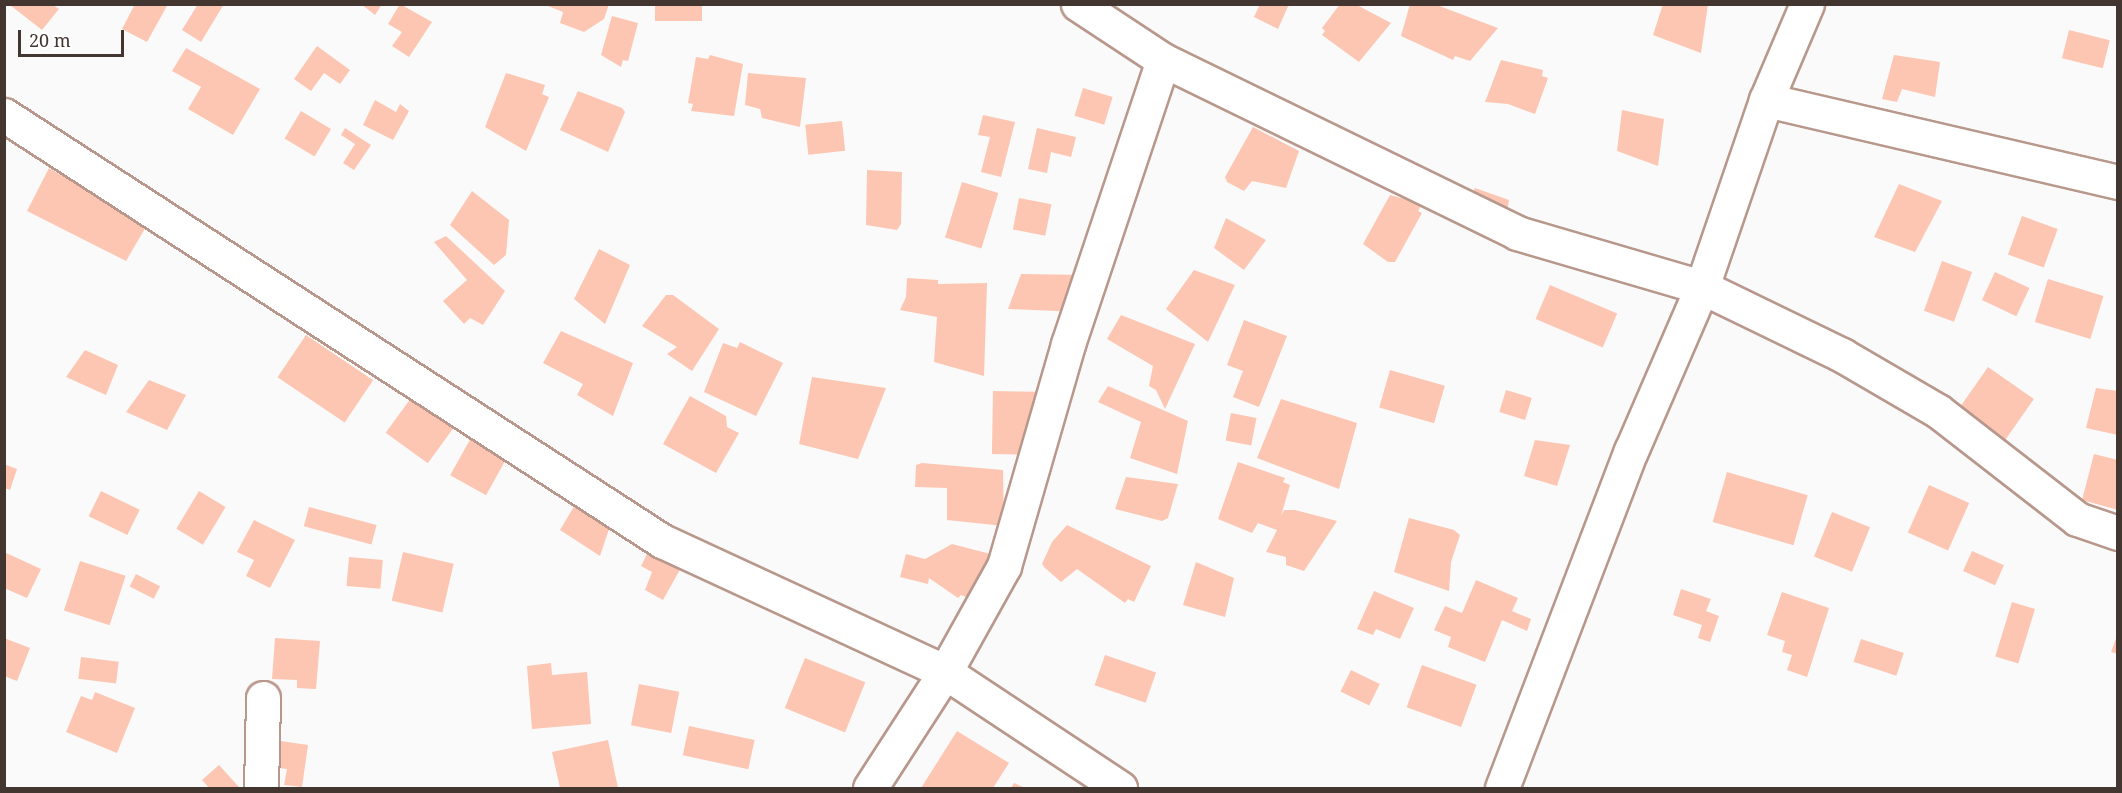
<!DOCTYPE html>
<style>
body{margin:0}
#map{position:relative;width:2122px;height:793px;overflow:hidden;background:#fafafa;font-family:"Noto Serif",serif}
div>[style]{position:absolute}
.building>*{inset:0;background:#fdc6b2;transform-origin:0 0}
.roads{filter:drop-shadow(2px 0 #b8988c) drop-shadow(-2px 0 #b8988c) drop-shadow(0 2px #b8988c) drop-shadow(0 -2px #b8988c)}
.minor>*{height:33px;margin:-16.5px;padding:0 16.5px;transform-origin:16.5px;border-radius:16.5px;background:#fff}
span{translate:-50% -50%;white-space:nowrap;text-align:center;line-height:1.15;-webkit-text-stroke:6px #fff;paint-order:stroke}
.frame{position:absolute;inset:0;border:6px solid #433530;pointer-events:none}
.scale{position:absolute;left:18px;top:30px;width:106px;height:27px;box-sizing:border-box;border:3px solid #433530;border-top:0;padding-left:8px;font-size:18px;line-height:21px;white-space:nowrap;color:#433530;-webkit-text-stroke:4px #fff;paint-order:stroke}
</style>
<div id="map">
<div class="building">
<i style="clip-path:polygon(135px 4px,168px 4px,147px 42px,122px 29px)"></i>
<i style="clip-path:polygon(198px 4px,224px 4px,201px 42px,182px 30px)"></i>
<i style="clip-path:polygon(361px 4px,382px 4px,375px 15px)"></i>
<i style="clip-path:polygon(400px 4px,432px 22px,409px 57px,392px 46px,402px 32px,388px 24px)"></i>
<i style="clip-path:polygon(543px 4px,609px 4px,604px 19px,584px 32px,560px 23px,563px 12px)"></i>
<i style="left:655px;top:4px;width:47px;height:17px"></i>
<i style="clip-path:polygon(1260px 4px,1289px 4px,1278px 29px,1254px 17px)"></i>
<i style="clip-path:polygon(1340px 4px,1355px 4px,1391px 23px,1359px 62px,1322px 35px,1325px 31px,1322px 28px)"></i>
<i style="clip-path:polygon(1410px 4px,1434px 4px,1498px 28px,1470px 61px,1455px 56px,1453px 60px,1401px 36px)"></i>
<i style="clip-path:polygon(1663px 4px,1708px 4px,1701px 53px,1653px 35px)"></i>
<i style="clip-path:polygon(10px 5px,53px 5px,59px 9px,42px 30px)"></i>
<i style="clip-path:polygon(612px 16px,638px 23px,628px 61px,623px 60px,621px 67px,601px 55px)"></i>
<i style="left:2069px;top:30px;width:42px;height:29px;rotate:14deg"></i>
<i style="clip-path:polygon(317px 46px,350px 70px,340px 84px,324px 73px,311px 91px,294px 79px)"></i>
<i style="clip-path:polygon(186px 48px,260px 89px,233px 135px,188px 109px,201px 87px,172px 71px)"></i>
<i style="clip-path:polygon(710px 55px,743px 64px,734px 116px,691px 111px,693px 104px,688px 103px,696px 57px,708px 59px)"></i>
<i style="clip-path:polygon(1894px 55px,1940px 62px,1935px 97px,1902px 89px,1897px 102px,1882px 99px)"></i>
<i style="clip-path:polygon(1501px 60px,1543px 70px,1542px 76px,1548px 78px,1535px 114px,1508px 104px,1485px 102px)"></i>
<i style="clip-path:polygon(506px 73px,545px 85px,542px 94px,549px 97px,526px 151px,485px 127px)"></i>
<i style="clip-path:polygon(748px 73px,806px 78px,800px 127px,762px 118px,760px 109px,745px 105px)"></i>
<i style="left:1083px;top:88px;width:31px;height:29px;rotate:17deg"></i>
<i style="clip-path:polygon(578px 91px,622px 108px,625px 112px,608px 152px,560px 130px)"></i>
<i style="clip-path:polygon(375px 100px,396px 112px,400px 104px,409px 111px,393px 140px,363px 125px)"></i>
<i style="clip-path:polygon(1622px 110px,1664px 119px,1658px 166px,1617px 151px)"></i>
<i style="left:301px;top:111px;width:35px;height:32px;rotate:31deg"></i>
<i style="clip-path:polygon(983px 115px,1015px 122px,1001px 177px,981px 172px,990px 137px,978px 135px)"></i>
<i style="left:842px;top:121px;width:30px;height:37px;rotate:84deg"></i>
<i style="clip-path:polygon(1253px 127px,1299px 151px,1286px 188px,1252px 181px,1244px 191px,1227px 182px,1225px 177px)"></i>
<i style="clip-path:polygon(345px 128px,371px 145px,354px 170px,343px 163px,355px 144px,341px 135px)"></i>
<i style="clip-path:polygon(1037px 128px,1076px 137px,1071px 157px,1051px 152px,1047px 173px,1028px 169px)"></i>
<i style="clip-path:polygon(49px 168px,147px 225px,126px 261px,27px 211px)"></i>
<i style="clip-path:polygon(867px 170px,902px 172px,901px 224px,897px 230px,866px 225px)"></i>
<i style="left:962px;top:182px;width:38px;height:58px;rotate:17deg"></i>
<i style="clip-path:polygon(1899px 184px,1942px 201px,1915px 252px,1874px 237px)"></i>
<i style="clip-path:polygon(1475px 188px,1509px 200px,1503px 236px,1459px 216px)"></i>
<i style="clip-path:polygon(472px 191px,509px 220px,506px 255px,494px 265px,450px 225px)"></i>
<i style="clip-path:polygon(1390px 195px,1422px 204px,1418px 211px,1422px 213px,1395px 262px,1388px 262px,1363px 244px)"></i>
<i style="left:1019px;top:198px;width:33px;height:32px;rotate:11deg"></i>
<i style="left:2022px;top:216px;width:38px;height:41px;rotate:20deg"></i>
<i style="clip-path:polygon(1226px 218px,1266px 240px,1244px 270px,1214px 248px)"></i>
<i style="clip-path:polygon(446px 236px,505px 291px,483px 325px,470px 318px,464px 324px,443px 301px,467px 280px,434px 242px)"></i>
<i style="clip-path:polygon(599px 249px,630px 265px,605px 324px,574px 299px)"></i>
<i style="left:1942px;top:261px;width:32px;height:53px;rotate:20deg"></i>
<i style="clip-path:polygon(1194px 270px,1235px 285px,1208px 342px,1166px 309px)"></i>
<i style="left:1995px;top:272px;width:38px;height:31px;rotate:25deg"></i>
<i style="clip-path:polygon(1021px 274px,1090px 275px,1079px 312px,1008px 309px)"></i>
<i style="clip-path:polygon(907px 278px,938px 280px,938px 284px,987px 283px,984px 376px,934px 362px,937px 317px,900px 310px,906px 297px)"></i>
<i style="left:2048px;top:279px;width:58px;height:45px;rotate:17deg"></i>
<i style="left:1550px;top:285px;width:73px;height:37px;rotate:23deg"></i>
<i style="clip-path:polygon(666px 295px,673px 295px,719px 329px,692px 371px,667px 354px,677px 347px,642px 326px)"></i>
<i style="clip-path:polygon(1121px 315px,1195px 344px,1165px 409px,1156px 390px,1149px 386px,1153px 366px,1107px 339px)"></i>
<i style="clip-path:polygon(1244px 320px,1287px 336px,1259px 407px,1233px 397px,1243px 371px,1227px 365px)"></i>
<i style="clip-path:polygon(561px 331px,633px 363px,613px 416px,577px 395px,583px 384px,543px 363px)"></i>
<i style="left:306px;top:335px;width:81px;height:51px;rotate:34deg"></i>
<i style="clip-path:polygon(740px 342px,783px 363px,756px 416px,704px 392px,723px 343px,737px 348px)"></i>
<i style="clip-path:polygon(85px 350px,118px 365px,106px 395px,66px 377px)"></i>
<i style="left:1988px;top:367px;width:56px;height:50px;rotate:35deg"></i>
<i style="left:1390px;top:370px;width:57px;height:39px;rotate:16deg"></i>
<i style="clip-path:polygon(812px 377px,886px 388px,858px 459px,799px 444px)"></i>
<i style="clip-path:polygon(149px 380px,186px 395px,167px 430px,126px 412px)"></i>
<i style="clip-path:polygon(1108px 386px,1188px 421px,1177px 474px,1130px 458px,1141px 422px,1098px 402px)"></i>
<i style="clip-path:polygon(2096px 388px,2118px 391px,2118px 435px,2086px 428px)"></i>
<i style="left:1506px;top:390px;width:27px;height:23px;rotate:17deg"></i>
<i style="left:993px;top:391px;width:47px;height:63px;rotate:1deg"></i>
<i style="clip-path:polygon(690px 396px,726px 416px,727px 427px,739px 433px,716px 473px,663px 444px)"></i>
<i style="left:411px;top:398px;width:52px;height:43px;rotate:36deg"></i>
<i style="clip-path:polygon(1281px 399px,1357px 423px,1339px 489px,1257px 458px)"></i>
<i style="left:1231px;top:413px;width:26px;height:28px;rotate:11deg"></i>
<i style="left:472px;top:436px;width:41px;height:45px;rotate:29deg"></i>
<i style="clip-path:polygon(1535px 440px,1570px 445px,1557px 486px,1524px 476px)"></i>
<i style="clip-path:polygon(2094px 454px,2118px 460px,2118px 510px,2082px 500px)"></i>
<i style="clip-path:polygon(1238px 462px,1285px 478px,1283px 482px,1290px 485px,1281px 516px,1284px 510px,1295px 510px,1337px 521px,1304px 571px,1286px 565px,1286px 557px,1266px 552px,1277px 530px,1258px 523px,1252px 533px,1218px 519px)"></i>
<i style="clip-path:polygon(922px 463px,1003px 470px,1004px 526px,947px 520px,947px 488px,915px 487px,916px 465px)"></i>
<i style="clip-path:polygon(4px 464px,17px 469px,10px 490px,4px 488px)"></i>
<i style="left:1727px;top:472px;width:84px;height:52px;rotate:16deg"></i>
<i style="clip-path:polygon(1126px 477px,1178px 484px,1168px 518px,1162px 521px,1115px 509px)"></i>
<i style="left:1929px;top:485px;width:44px;height:52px;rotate:24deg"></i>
<i style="left:101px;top:491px;width:43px;height:28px;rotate:26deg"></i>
<i style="left:199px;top:491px;width:31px;height:44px;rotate:31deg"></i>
<i style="clip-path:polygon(579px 498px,612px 520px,600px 556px,560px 530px)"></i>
<i style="left:309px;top:507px;width:70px;height:20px;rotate:15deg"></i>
<i style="left:1832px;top:512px;width:41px;height:48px;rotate:22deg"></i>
<i style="clip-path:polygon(1409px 518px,1454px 530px,1460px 535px,1451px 562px,1449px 591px,1394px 572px)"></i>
<i style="clip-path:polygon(254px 520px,295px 540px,270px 588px,246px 576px,254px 560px,237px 552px)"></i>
<i style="clip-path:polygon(1067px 525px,1151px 566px,1134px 602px,1128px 599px,1125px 603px,1077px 569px,1061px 582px,1045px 568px,1042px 564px,1052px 542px)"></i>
<i style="clip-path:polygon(952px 544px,1002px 557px,981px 603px,961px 595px,958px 598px,929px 578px,928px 584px,900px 577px,906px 554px,925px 559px)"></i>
<i style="clip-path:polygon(650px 548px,682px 566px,663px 600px,645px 590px,652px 572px,641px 566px)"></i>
<i style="left:1972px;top:551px;width:35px;height:22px;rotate:24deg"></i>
<i style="clip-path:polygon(4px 552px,41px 569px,27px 598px,4px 588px)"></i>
<i style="left:403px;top:552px;width:52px;height:50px;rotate:13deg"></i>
<i style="left:349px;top:557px;width:34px;height:29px;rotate:5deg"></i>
<i style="left:80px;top:561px;width:48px;height:52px;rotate:18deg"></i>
<i style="clip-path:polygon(1196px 562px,1234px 578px,1225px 617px,1183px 605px)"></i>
<i style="left:136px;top:574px;width:27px;height:14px;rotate:27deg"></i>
<i style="clip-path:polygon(1476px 580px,1518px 598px,1512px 611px,1531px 619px,1527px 631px,1502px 620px,1485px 662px,1448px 647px,1451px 637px,1434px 630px,1445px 606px,1462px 613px)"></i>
<i style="clip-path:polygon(1681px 589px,1711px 599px,1706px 611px,1719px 616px,1710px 642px,1698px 638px,1702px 625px,1673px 615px)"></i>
<i style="clip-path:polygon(1374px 591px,1414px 608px,1400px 639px,1376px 629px,1373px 635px,1357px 629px)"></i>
<i style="clip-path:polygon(1782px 592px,1829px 608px,1807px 677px,1787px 670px,1792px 655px,1782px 652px,1785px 641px,1767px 635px)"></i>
<i style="left:2012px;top:602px;width:24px;height:57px;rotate:17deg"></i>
<i style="clip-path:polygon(2117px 636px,2118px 636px,2118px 654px,2111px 652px)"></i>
<i style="clip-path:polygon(4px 638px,30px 648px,17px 681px,4px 676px)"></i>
<i style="clip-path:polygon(275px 638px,320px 641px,316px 689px,297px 688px,297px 680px,272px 679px)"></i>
<i style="left:1861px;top:639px;width:45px;height:24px;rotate:18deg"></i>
<i style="left:1105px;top:655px;width:54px;height:32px;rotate:19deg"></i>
<i style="left:81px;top:657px;width:38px;height:22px;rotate:7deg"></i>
<i style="left:805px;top:658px;width:65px;height:54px;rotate:22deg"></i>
<i style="clip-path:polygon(551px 663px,552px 675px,587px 672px,591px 724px,532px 729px,527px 666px)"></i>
<i style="left:1422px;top:665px;width:58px;height:45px;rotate:20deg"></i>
<i style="left:1351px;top:670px;width:32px;height:24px;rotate:26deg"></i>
<i style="left:639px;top:684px;width:41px;height:42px;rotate:11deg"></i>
<i style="clip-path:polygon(95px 692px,135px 708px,117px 753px,66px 732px,81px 696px,92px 700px)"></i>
<i style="left:689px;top:726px;width:67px;height:30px;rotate:12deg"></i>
<i style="clip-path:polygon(957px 731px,1009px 763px,993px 788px,921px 788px)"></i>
<i style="clip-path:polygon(274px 740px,308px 745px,302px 787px,284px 785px,287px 769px,271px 767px)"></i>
<i style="clip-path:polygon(608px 740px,618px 788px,560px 788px,552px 752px)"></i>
<i style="clip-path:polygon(219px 765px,239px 787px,237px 788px,209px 788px,202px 780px)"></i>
<i style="clip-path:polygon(1014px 783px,1025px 788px,1011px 788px)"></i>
</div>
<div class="roads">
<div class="minor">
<i style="left:1078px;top:4px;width:102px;rotate:33.4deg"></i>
<i style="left:1163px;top:60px;width:394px;rotate:26deg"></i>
<i style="left:1517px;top:233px;width:193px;rotate:16.3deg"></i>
<i style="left:1702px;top:287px;width:156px;rotate:25.9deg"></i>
<i style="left:1842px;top:355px;width:111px;rotate:30.3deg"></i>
<i style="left:1938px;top:411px;width:176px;rotate:37.8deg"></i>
<i style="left:2077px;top:519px;width:43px;rotate:18.9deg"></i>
<i style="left:1766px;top:100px;width:361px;rotate:13.1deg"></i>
<i style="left:4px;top:115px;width:784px;rotate:32.92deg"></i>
<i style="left:662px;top:541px;width:312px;rotate:24.8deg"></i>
<i style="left:945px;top:672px;width:210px;rotate:33.5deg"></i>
<i style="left:261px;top:788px;width:90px;rotate:-88.7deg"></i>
<i style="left:870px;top:788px;width:138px;rotate:-57.1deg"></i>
<i style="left:945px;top:672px;width:121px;rotate:-60.9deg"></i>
<i style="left:1004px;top:566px;width:231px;rotate:-73.9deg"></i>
<i style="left:1068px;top:344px;width:299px;rotate:-71.5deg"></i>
<i style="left:1502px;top:788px;width:361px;rotate:-69.1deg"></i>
<i style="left:1631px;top:451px;width:179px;rotate:-66.6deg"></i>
<i style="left:1702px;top:287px;width:198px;rotate:-71.1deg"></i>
<i style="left:1766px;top:100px;width:104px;rotate:-66.9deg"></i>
</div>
</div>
<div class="frame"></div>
<div class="scale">20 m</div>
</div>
